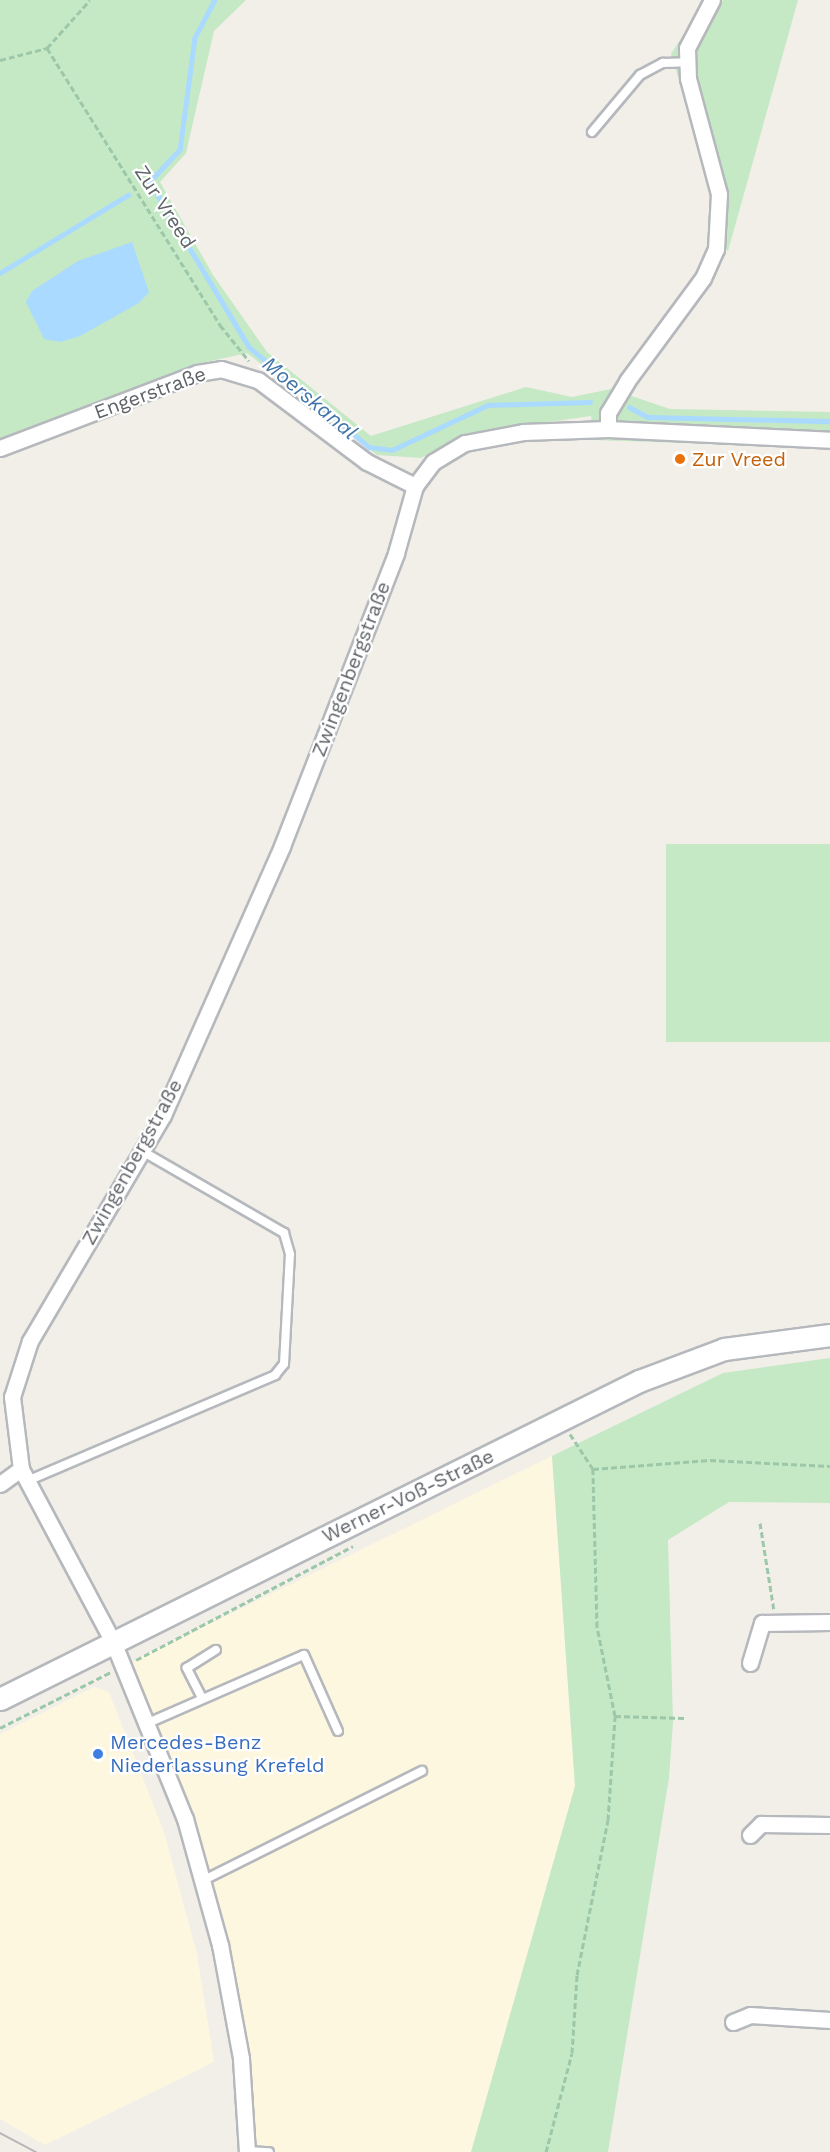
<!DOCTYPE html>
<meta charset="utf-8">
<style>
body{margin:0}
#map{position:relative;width:830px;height:2152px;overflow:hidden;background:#f1efe8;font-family:"Work Sans",sans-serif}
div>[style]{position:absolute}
.commercial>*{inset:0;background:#fef7e0}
.green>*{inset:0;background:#c5e8c5;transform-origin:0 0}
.water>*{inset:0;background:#aadaff}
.stream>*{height:4.5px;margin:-2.25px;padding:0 2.25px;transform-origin:2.25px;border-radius:2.25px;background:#aadaff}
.path>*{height:3px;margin-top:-1.5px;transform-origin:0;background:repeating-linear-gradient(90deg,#9cc7a9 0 6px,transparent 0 9px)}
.roads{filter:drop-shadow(2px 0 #b5b8bc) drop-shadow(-2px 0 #b5b8bc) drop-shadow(0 2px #b5b8bc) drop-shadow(0 -2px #b5b8bc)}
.lane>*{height:8px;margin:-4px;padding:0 4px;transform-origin:4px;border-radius:4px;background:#fff}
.street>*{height:15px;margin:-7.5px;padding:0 7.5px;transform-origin:7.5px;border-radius:7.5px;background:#fff}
.secondary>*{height:21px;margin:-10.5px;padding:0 10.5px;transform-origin:10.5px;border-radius:10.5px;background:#fff}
.tram>*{height:1.5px;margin:-0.75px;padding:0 0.75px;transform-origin:0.75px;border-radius:0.75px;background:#b6b7b8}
.dots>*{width:16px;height:16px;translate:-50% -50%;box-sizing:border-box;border:3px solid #fff;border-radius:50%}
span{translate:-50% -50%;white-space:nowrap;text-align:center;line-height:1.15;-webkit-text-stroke:4.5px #fff;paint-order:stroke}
.street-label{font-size:20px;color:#5f6368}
.food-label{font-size:20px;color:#c56008}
.left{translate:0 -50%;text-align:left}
.shop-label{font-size:20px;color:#366cbe}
.water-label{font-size:21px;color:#4174aa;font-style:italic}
</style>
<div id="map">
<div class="commercial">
<i style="clip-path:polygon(552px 1456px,575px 1786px,473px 2152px,244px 2152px,241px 2058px,185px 1818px,124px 1666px)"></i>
<i style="clip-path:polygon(94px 1687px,109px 1692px,164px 1832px,197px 1954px,214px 2062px,45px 2145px,0 2119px,0 1734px)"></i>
</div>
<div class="green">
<i style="clip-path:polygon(0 0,246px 0,214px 31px,186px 153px,160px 182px,213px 275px,267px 352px,371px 436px,526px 387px,572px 397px,611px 389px,670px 409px,830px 412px,830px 448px,595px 440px,591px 416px,465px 434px,421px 458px,377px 455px,247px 353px,197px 364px,0 442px)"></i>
<i style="clip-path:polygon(723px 0,798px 0,728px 251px,712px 238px,714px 193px,671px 54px,704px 3px,715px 11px)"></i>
<i style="left:830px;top:844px;width:198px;height:164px;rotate:90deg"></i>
<i style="clip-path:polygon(830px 1358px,830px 1503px,729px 1502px,668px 1540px,673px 1722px,669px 1778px,608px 2152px,471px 2152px,575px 1786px,552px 1456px,723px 1373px)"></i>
</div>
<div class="water">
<i style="clip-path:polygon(132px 242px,149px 292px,139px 303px,80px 336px,60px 342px,44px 339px,26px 302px,32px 291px,78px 261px)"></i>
</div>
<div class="stream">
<i style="left:215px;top:0;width:43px;rotate:117.8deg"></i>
<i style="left:195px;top:38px;width:113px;rotate:97.6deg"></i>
<i style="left:180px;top:150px;width:44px;rotate:133.2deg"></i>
<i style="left:150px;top:182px;width:192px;rotate:59deg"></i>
<i style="left:249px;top:347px;width:156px;rotate:39.8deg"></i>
<i style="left:369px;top:447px;width:23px;rotate:7deg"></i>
<i style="left:392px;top:450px;width:106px;rotate:-25.1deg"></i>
<i style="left:488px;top:405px;width:102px;rotate:-1.7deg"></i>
<i style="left:0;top:273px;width:150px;rotate:-31.4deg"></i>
<i style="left:629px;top:407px;width:21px;rotate:28deg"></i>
<i style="left:648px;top:417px;width:182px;rotate:1.3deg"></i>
</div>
<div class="path">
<i style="left:47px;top:48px;width:327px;rotate:58deg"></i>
<i style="left:220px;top:325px;width:46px;rotate:51.1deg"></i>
<i style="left:0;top:60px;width:49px;rotate:-14.3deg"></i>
<i style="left:47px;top:48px;width:64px;rotate:-48.1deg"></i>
<i style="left:593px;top:1469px;width:117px;rotate:-4.4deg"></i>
<i style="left:710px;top:1460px;width:120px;rotate:2.9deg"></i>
<i style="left:760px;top:1523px;width:88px;rotate:80.9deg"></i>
<i style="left:136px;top:1660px;width:245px;rotate:-27.7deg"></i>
<i style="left:615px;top:1716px;width:69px;rotate:1.7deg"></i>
<i style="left:0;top:1728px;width:124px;rotate:-26.8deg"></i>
<i style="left:546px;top:2152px;width:102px;rotate:-75.3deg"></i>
<i style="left:572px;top:2053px;width:78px;rotate:-86.3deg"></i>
<i style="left:577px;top:1975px;width:158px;rotate:-78.7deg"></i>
<i style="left:608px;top:1820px;width:104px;rotate:-86.1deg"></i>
<i style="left:615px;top:1716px;width:91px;rotate:-101.4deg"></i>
<i style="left:597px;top:1627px;width:158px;rotate:-91.5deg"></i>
<i style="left:593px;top:1469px;width:42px;rotate:-123.3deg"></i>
</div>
<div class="roads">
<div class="lane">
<i style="left:592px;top:132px;width:75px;rotate:-49.9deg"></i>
<i style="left:640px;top:75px;width:26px;rotate:-28deg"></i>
<i style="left:663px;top:63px;width:25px;rotate:-2deg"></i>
<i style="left:27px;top:1481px;width:270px;rotate:-23.1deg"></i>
<i style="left:275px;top:1375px;width:14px;rotate:-51deg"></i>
<i style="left:284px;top:1364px;width:110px;rotate:-86.9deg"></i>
<i style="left:290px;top:1254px;width:22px;rotate:-106deg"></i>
<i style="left:284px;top:1233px;width:164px;rotate:-150deg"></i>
<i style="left:202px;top:1698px;width:34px;rotate:-117deg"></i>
<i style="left:187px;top:1668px;width:34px;rotate:-32deg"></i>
<i style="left:148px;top:1723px;width:170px;rotate:-23.6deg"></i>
<i style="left:304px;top:1655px;width:83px;rotate:65.9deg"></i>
<i style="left:202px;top:1881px;width:246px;rotate:-26.6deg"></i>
<i style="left:247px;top:2151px;width:22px;rotate:3deg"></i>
</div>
<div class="street">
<i style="left:608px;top:429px;width:16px;rotate:-90deg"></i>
<i style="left:608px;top:413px;width:37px;rotate:-59deg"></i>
<i style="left:627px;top:381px;width:128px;rotate:-53.6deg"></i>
<i style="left:703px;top:278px;width:32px;rotate:-66deg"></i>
<i style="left:716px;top:249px;width:55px;rotate:-86.9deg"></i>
<i style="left:719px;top:194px;width:120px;rotate:-105deg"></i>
<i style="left:688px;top:78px;width:30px;rotate:-92deg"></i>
<i style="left:687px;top:48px;width:54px;rotate:-62.5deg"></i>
<i style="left:0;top:448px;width:211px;rotate:-20.8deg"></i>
<i style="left:197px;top:373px;width:24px;rotate:-9deg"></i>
<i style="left:221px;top:369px;width:39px;rotate:17deg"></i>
<i style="left:258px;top:380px;width:136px;rotate:37deg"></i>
<i style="left:367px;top:462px;width:54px;rotate:26.6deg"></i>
<i style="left:0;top:1484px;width:26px;rotate:-36deg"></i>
<i style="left:750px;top:1663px;width:42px;rotate:-73.3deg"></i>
<i style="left:762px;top:1623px;width:68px;rotate:-0.8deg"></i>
<i style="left:750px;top:1835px;width:16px;rotate:-45deg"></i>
<i style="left:761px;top:1824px;width:69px;rotate:0.8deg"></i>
<i style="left:733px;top:2022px;width:18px;rotate:-22deg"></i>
<i style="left:750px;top:2015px;width:80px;rotate:3.6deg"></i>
<i style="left:247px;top:2152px;width:94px;rotate:-93.7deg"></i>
<i style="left:241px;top:2058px;width:115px;rotate:-100.5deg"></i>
<i style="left:220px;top:1945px;width:131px;rotate:-105.5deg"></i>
<i style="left:185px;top:1819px;width:191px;rotate:-112.1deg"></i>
<i style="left:113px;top:1642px;width:196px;rotate:-118deg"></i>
<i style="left:21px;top:1469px;width:73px;rotate:-97.1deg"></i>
<i style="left:12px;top:1397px;width:59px;rotate:-72.2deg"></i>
<i style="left:30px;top:1341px;width:262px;rotate:-59.5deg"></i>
<i style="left:163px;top:1115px;width:294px;rotate:-66.1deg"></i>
<i style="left:282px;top:846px;width:314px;rotate:-68.7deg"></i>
<i style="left:396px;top:553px;width:70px;rotate:-74.2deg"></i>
<i style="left:415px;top:486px;width:30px;rotate:-53deg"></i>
<i style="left:433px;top:462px;width:37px;rotate:-31deg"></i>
<i style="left:465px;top:443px;width:59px;rotate:-10.7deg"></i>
<i style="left:523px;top:432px;width:85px;rotate:-2deg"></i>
<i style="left:608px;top:429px;width:222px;rotate:2.8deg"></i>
</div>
<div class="secondary">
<i style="left:0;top:1699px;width:714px;rotate:-26.46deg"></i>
<i style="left:639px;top:1381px;width:91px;rotate:-20.6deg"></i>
<i style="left:724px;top:1349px;width:107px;rotate:-7.5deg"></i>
</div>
</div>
<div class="tram">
<i style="left:0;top:2133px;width:41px;rotate:27.8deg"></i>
</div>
<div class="dots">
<i style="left:680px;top:459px;background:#e8710a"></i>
<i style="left:98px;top:1754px;background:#3f7fe0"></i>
</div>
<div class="street-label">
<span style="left:165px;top:207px;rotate:57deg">Zur Vreed</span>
<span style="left:150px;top:393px;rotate:-20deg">Engerstraße</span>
<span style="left:351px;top:669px;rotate:-69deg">Zwingenbergstraße</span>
<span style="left:132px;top:1162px;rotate:-61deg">Zwingenbergstraße</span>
<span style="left:408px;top:1496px;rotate:-26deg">Werner-Voß-Straße</span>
</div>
<div class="food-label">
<span class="left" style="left:692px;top:459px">Zur Vreed</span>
</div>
<div class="shop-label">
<span class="left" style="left:110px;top:1754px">Mercedes-Benz<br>Niederlassung Krefeld</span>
</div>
<div class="water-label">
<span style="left:310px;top:398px;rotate:40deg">Moerskanal</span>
</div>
</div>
